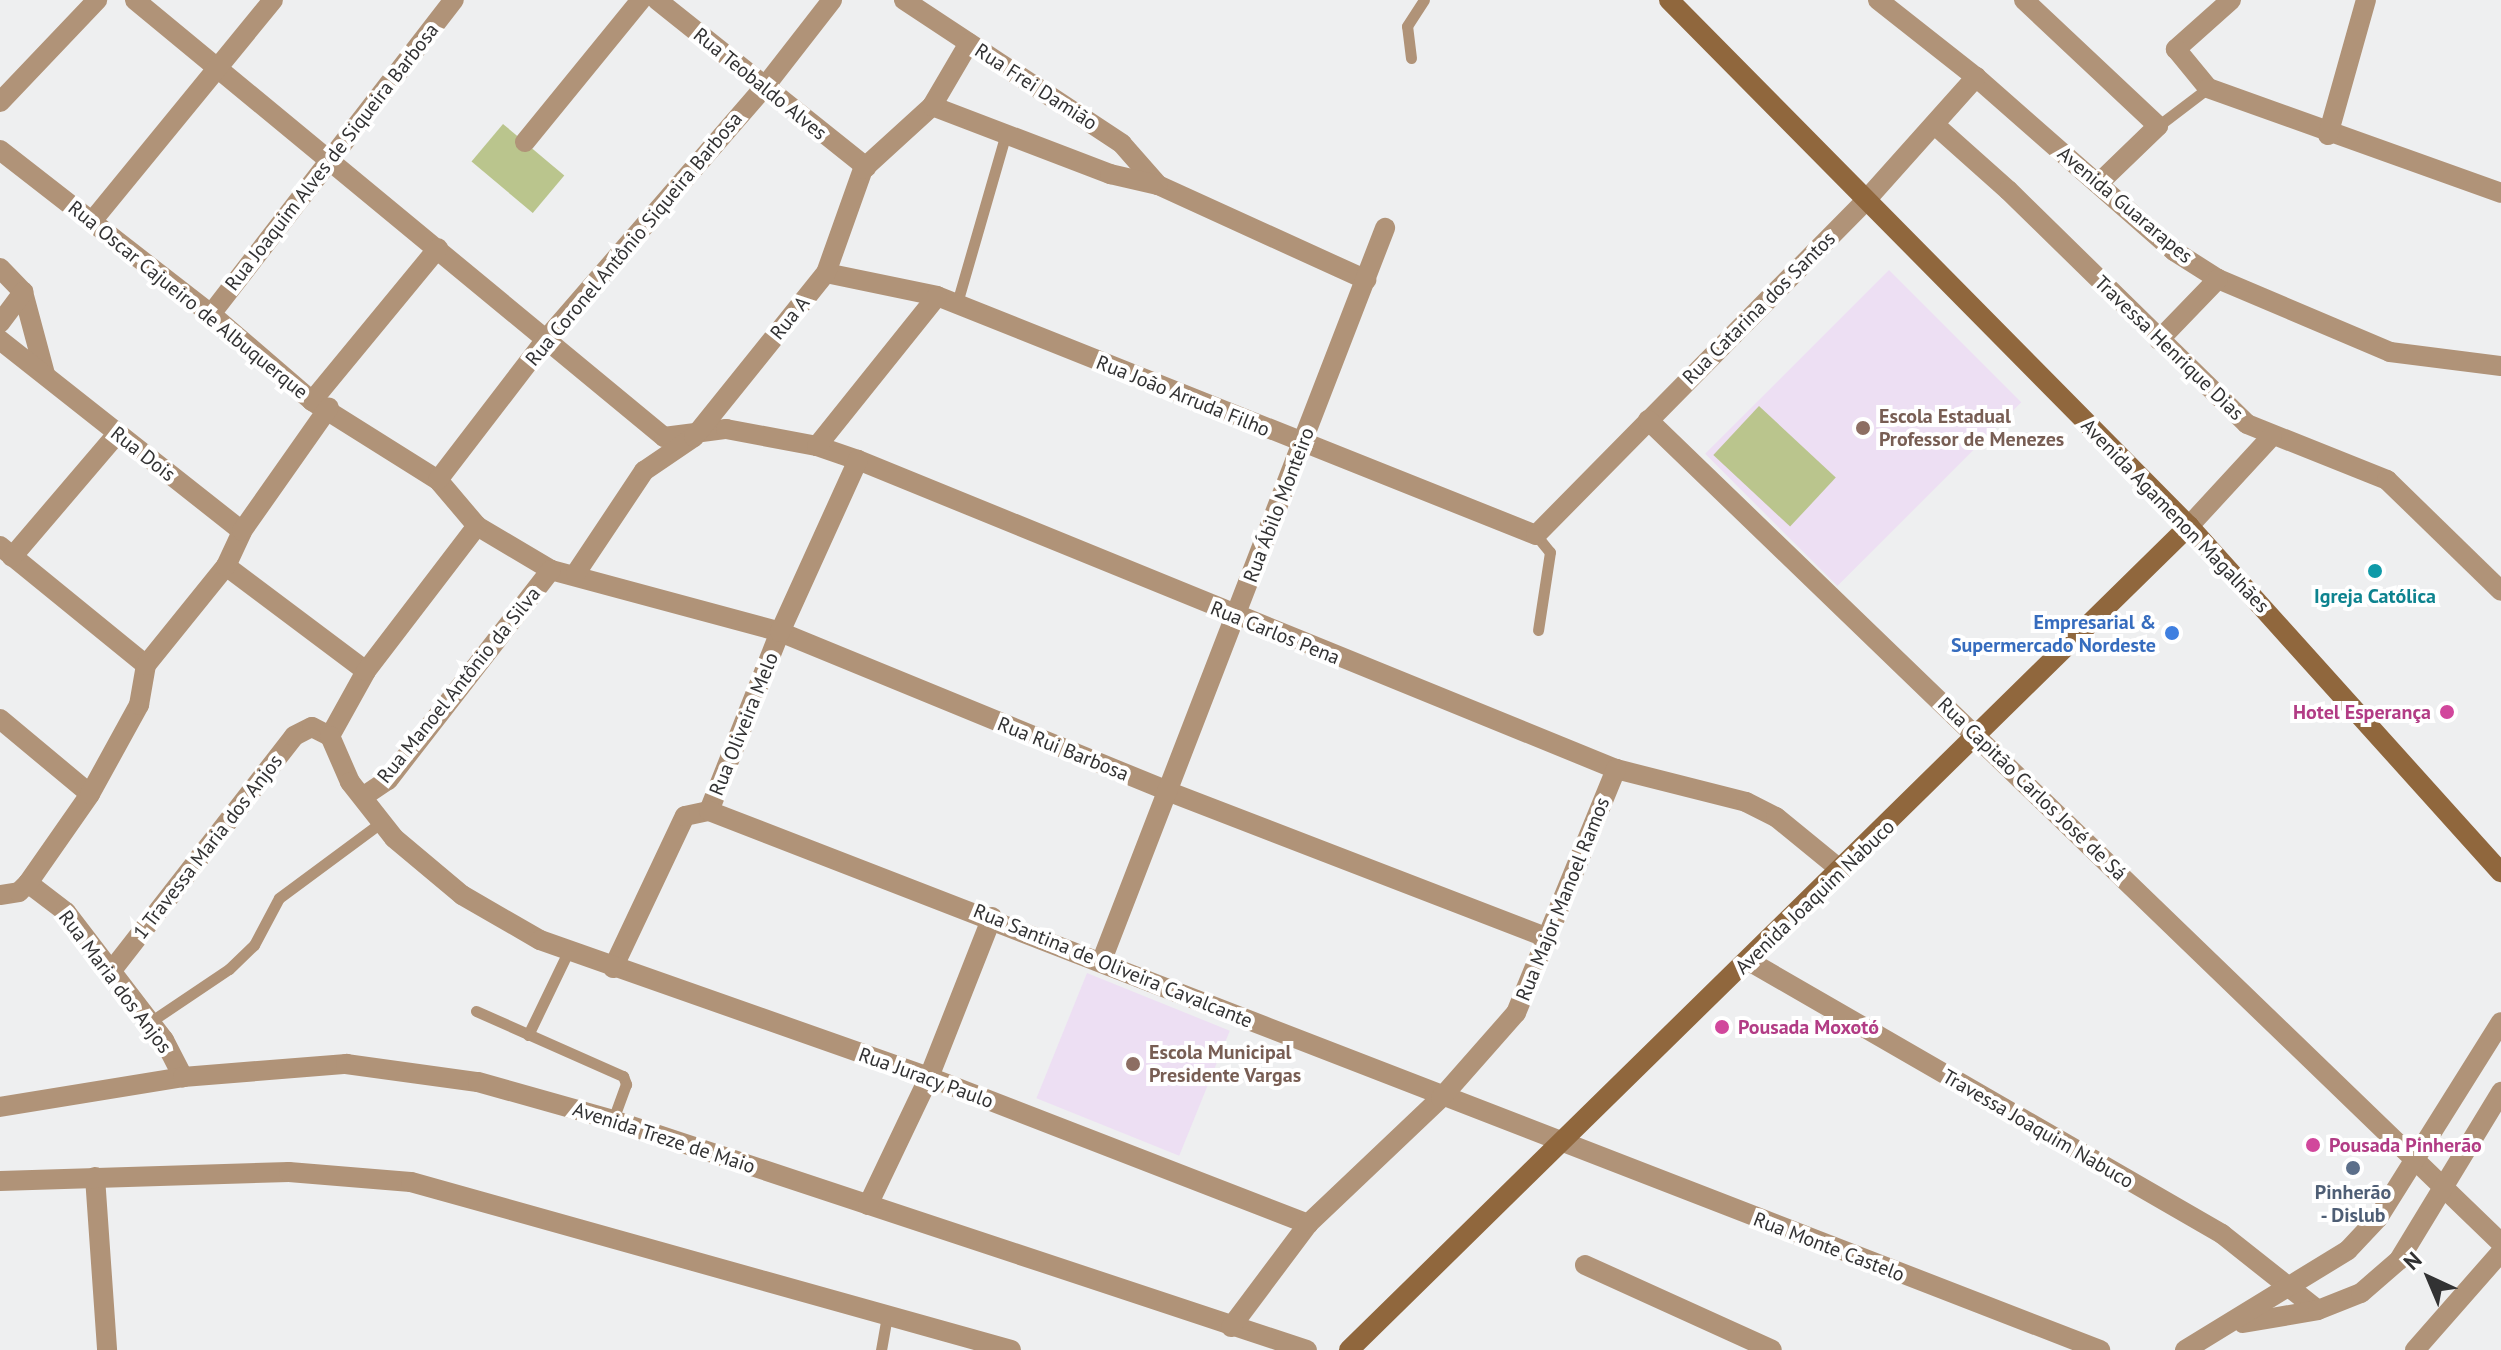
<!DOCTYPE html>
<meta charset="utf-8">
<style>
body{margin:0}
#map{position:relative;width:2501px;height:1350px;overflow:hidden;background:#eeeff0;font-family:"PT Sans",sans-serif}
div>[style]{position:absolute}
.education>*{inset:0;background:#eddff3;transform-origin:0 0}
.green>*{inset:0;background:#bac58d;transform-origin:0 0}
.lane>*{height:11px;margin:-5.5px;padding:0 5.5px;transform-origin:5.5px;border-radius:5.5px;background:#b09378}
.street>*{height:20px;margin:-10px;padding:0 10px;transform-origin:10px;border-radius:10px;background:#b09378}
.secondary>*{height:20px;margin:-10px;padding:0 10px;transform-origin:10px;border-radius:10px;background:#90673d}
.dots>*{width:22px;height:22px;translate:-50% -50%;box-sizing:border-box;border:4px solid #fff;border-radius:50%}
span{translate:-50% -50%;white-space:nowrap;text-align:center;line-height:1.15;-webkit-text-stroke:8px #fff;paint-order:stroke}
.street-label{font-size:20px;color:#323233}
.education-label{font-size:20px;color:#785e54;font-weight:700}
.left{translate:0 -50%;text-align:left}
.culture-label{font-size:20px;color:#0d838f;font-weight:700}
.shop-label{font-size:20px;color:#366cbe;font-weight:700}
.right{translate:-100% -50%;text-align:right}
.hotel-label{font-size:20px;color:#b23c85;font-weight:700}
.service-label{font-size:20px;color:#4e5e75;font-weight:700}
.north{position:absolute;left:2389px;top:1238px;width:80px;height:80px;-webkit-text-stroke:6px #fff;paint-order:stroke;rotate:316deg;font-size:22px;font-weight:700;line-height:32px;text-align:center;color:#323233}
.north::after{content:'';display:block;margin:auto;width:28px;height:36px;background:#323233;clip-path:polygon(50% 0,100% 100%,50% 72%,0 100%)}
</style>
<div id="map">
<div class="education">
<i style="left:1889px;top:270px;width:187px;height:260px;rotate:45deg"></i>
<i style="left:1087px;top:973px;width:154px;height:135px;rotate:22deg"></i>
</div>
<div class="green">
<i style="left:503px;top:124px;width:80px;height:49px;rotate:40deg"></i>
<i style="left:1759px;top:406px;width:105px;height:67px;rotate:43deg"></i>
</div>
<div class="lane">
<i style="left:1411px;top:58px;width:32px;rotate:-97deg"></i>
<i style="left:1407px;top:26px;width:31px;rotate:-57deg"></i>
<i style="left:2158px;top:126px;width:63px;rotate:-37.2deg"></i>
<i style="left:957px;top:303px;width:173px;rotate:-73.9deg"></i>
<i style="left:1536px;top:535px;width:22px;rotate:51deg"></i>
<i style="left:1550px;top:552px;width:79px;rotate:98.7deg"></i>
<i style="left:476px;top:1011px;width:161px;rotate:23.9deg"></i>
<i style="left:623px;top:1076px;width:9px;rotate:69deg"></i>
<i style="left:626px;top:1084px;width:38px;rotate:110deg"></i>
<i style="left:150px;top:1022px;width:95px;rotate:-33.9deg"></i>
<i style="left:229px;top:969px;width:35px;rotate:-44deg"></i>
<i style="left:254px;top:945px;width:53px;rotate:-62deg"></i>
<i style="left:279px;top:898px;width:129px;rotate:-36.5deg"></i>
<i style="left:528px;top:1035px;width:92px;rotate:-64.3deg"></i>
<i style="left:881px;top:1350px;width:35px;rotate:-80deg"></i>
</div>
<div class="street">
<i style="left:135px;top:0;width:686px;rotate:39.56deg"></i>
<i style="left:664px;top:437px;width:63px;rotate:-7.4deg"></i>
<i style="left:726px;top:429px;width:93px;rotate:10.6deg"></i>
<i style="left:817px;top:446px;width:43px;rotate:18.9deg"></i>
<i style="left:858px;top:460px;width:819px;rotate:22.18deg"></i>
<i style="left:1616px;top:769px;width:134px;rotate:14.2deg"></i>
<i style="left:1746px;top:802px;width:34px;rotate:27deg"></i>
<i style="left:1776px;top:817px;width:85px;rotate:39.3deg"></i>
<i style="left:657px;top:0;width:268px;rotate:38.6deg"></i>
<i style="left:904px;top:0;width:261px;rotate:33.4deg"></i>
<i style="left:1122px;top:144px;width:55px;rotate:48.7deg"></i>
<i style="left:1158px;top:185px;width:229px;rotate:24.5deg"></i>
<i style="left:1878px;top:0;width:125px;rotate:38.2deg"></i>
<i style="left:1976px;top:77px;width:264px;rotate:41.3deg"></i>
<i style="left:2174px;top:251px;width:52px;rotate:32.5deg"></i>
<i style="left:2218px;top:279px;width:187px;rotate:23deg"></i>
<i style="left:2390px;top:352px;width:112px;rotate:7.2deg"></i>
<i style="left:2024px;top:0;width:184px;rotate:43.2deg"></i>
<i style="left:2158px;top:126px;width:83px;rotate:136deg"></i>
<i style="left:2231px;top:0;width:74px;rotate:138.3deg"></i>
<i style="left:2176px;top:49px;width:50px;rotate:50.6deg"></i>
<i style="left:2208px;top:88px;width:311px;rotate:19.7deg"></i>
<i style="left:0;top:102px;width:141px;rotate:-46.4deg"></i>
<i style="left:932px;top:106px;width:191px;rotate:20.9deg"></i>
<i style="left:1110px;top:174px;width:49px;rotate:12.9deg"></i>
<i style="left:1935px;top:125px;width:98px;rotate:41.7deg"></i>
<i style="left:2008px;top:190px;width:334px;rotate:44.4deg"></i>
<i style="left:2247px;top:424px;width:151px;rotate:21.8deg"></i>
<i style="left:2387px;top:480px;width:159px;rotate:44.2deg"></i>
<i style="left:2328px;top:135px;width:140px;rotate:-74.3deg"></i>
<i style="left:525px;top:142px;width:183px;rotate:-50.8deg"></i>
<i style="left:0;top:150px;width:267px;rotate:37.9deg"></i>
<i style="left:211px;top:314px;width:133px;rotate:40.7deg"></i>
<i style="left:312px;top:401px;width:149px;rotate:32.1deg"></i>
<i style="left:438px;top:480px;width:60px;rotate:49.7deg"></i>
<i style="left:477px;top:526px;width:86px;rotate:30.7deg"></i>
<i style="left:551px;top:570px;width:237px;rotate:15.1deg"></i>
<i style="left:780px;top:632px;width:418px;rotate:22.3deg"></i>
<i style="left:1167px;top:791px;width:406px;rotate:21.1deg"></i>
<i style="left:93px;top:220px;width:284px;rotate:-50.7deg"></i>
<i style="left:0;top:268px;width:33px;rotate:46deg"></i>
<i style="left:23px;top:292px;width:85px;rotate:75deg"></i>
<i style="left:826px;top:273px;width:113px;rotate:11.7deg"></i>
<i style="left:937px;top:296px;width:645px;rotate:21.75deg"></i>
<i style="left:1536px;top:535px;width:472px;rotate:-45.4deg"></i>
<i style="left:1867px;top:199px;width:164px;rotate:-48.2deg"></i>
<i style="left:211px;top:314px;width:397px;rotate:-52.3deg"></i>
<i style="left:0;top:323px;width:39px;rotate:-53deg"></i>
<i style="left:0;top:340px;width:308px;rotate:38.3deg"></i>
<i style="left:2159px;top:340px;width:85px;rotate:-46deg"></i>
<i style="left:312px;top:401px;width:198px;rotate:-50.5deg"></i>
<i style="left:1648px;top:420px;width:1185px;rotate:43.97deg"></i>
<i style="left:817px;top:446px;width:192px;rotate:-51.3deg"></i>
<i style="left:438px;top:480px;width:179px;rotate:-52.5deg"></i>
<i style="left:547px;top:338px;width:328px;rotate:-49.1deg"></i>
<i style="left:762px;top:90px;width:114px;rotate:-52.1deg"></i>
<i style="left:2189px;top:526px;width:122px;rotate:-47.3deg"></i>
<i style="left:0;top:546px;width:188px;rotate:39.2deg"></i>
<i style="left:12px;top:557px;width:162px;rotate:-49.5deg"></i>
<i style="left:226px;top:566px;width:175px;rotate:36.9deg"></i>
<i style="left:576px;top:573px;width:123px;rotate:-56.3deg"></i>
<i style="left:644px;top:471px;width:60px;rotate:-34.2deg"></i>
<i style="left:694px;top:437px;width:211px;rotate:-51.2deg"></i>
<i style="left:826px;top:273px;width:110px;rotate:-70.4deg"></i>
<i style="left:863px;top:169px;width:93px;rotate:-42.4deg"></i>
<i style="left:932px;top:106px;width:73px;rotate:-59.6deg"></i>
<i style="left:0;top:719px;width:117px;rotate:39.8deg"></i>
<i style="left:330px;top:736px;width:74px;rotate:-61deg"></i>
<i style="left:366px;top:671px;width:183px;rotate:-52.6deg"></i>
<i style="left:364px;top:796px;width:29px;rotate:-34deg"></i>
<i style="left:388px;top:780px;width:266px;rotate:-52.2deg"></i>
<i style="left:709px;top:811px;width:193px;rotate:-68.4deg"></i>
<i style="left:780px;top:632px;width:189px;rotate:-65.6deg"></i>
<i style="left:28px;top:883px;width:48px;rotate:37.3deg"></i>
<i style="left:66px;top:912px;width:161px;rotate:52.6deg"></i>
<i style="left:164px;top:1040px;width:42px;rotate:62.8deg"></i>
<i style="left:0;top:895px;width:19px;rotate:-9deg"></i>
<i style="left:19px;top:892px;width:13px;rotate:-45deg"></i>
<i style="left:28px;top:883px;width:108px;rotate:-55.1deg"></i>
<i style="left:90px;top:794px;width:102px;rotate:-61.2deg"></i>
<i style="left:139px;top:705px;width:41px;rotate:-80.1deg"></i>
<i style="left:146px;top:665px;width:127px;rotate:-51.1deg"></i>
<i style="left:226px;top:566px;width:38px;rotate:-65deg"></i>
<i style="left:242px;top:531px;width:151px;rotate:-54.9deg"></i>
<i style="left:1102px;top:960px;width:785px;rotate:-68.86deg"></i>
<i style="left:1749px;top:961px;width:546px;rotate:29.99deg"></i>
<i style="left:2222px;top:1234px;width:122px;rotate:38.4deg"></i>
<i style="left:613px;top:968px;width:168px;rotate:-64.7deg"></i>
<i style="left:685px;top:816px;width:25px;rotate:-12deg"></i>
<i style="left:709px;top:811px;width:1492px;rotate:21.18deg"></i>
<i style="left:109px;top:974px;width:301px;rotate:-52.1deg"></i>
<i style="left:294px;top:736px;width:20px;rotate:-27deg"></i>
<i style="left:312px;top:727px;width:20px;rotate:27deg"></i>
<i style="left:330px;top:736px;width:50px;rotate:66.5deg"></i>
<i style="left:350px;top:782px;width:71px;rotate:51.8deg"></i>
<i style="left:394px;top:838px;width:89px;rotate:40deg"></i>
<i style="left:462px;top:895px;width:90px;rotate:30deg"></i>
<i style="left:540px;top:940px;width:412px;rotate:19.4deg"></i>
<i style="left:929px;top:1077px;width:407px;rotate:21.2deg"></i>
<i style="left:0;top:1107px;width:185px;rotate:-9.3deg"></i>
<i style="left:183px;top:1077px;width:164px;rotate:-4.6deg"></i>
<i style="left:346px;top:1064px;width:133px;rotate:7.8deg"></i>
<i style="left:478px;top:1082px;width:140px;rotate:15.7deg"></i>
<i style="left:613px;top:1120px;width:731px;rotate:18.34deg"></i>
<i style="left:95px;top:1177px;width:173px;rotate:86deg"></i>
<i style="left:0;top:1181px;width:289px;rotate:-1.8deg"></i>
<i style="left:289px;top:1172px;width:122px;rotate:4.7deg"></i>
<i style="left:411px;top:1182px;width:623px;rotate:15.64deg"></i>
<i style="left:868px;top:1205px;width:142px;rotate:-64.5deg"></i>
<i style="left:929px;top:1077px;width:172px;rotate:-68.5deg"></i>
<i style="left:1585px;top:1265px;width:205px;rotate:24.4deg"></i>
<i style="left:2243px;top:1323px;width:76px;rotate:-9.8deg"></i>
<i style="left:2318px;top:1310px;width:46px;rotate:-21.6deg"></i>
<i style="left:2361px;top:1293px;width:50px;rotate:-41deg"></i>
<i style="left:2399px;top:1260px;width:197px;rotate:-58.7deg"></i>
<i style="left:1231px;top:1327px;width:129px;rotate:-53.2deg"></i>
<i style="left:1308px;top:1224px;width:183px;rotate:-43.5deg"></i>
<i style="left:1441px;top:1098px;width:113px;rotate:-48.6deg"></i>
<i style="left:1516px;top:1013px;width:264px;rotate:-67.7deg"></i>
<i style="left:2185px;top:1350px;width:191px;rotate:-31.5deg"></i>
<i style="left:2348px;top:1250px;width:44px;rotate:-46.8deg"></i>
<i style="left:2378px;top:1218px;width:231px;rotate:-57.9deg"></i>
<i style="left:2415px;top:1350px;width:130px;rotate:-48.7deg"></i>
</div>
<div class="secondary">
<i style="left:1669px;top:0;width:740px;rotate:45.33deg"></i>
<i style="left:2189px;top:526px;width:466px;rotate:48deg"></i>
<i style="left:1349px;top:1350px;width:1177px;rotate:-44.45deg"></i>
</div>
<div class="dots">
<i style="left:1863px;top:428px;background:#8d6e63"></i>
<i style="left:2375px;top:571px;background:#0f9aa8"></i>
<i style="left:2172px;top:633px;background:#3f7fe0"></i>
<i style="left:2447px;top:712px;background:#d1479c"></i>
<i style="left:1722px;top:1027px;background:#d1479c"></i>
<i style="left:1133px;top:1064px;background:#8d6e63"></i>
<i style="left:2313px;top:1145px;background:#d1479c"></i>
<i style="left:2353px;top:1168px;background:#5c6f8a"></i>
</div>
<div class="street-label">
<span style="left:760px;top:84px;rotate:39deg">Rua Teobaldo Alves</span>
<span style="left:1036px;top:87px;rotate:33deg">Rua Frei Damião</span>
<span style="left:332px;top:157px;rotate:-52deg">Rua Joaquim Alves de Siqueira Barbosa</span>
<span style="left:2125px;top:205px;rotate:40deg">Avenida Guararapes</span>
<span style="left:634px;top:239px;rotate:-50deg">Rua Coronel Antônio Siqueira Barbosa</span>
<span style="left:188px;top:300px;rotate:39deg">Rua Oscar Cajueiro de Albuquerque</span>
<span style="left:1759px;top:308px;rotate:-45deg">Rua Catarina dos Santos</span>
<span style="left:790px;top:318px;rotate:-51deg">Rua A</span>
<span style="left:2169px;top:348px;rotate:44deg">Travessa Henrique Dias</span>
<span style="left:1183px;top:396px;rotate:22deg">Rua João Arruda Filho</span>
<span style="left:143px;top:454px;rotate:38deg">Rua Dois</span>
<span style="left:1279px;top:505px;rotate:-69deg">Rua Ábilo Monteiro</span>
<span style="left:2175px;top:516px;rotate:46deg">Avenida Agamenon Magalhães</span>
<span style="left:1275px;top:633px;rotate:22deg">Rua Carlos Pena</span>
<span style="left:459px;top:685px;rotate:-51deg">Rua Manoel Antônio da Silva</span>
<span style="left:744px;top:724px;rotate:-68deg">Rua Oliveira Melo</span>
<span style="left:1063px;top:749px;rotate:22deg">Rua Rui Barbosa</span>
<span style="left:2032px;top:789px;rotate:44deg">Rua Capitão Carlos José de Sá</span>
<span style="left:208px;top:847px;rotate:-52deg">1 Travessa Maria dos Anjos</span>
<span style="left:1815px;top:897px;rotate:-44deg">Avenida Joaquim Nabuco</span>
<span style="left:1563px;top:899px;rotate:-68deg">Rua Major Manoel Ramos</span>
<span style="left:1113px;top:966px;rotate:22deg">Rua Santina de Oliveira Cavalcante</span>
<span style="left:115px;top:982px;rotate:53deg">Rua Maria dos Anjos</span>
<span style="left:926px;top:1078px;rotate:20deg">Rua Juracy Paulo</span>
<span style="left:2038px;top:1129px;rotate:30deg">Travessa Joaquim Nabuco</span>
<span style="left:664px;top:1138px;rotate:18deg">Avenida Treze de Maio</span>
<span style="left:1829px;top:1247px;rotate:21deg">Rua Monte Castelo</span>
</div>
<div class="education-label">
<span class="left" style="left:1879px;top:428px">Escola Estadual<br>Professor de Menezes</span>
<span class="left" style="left:1149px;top:1064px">Escola Municipal<br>Presidente Vargas</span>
</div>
<div class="culture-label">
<span style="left:2375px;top:596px">Igreja Católica</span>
</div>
<div class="shop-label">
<span class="right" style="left:2156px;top:634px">Empresarial &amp;<br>Supermercado Nordeste</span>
</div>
<div class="hotel-label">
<span class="right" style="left:2431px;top:712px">Hotel Esperança</span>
<span class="left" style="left:1738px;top:1027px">Pousada Moxotó</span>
<span class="left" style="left:2329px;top:1145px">Pousada Pinherão</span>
</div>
<div class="service-label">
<span style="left:2353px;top:1204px">Pinherão<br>- Dislub</span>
</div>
<div class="north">N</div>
</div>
